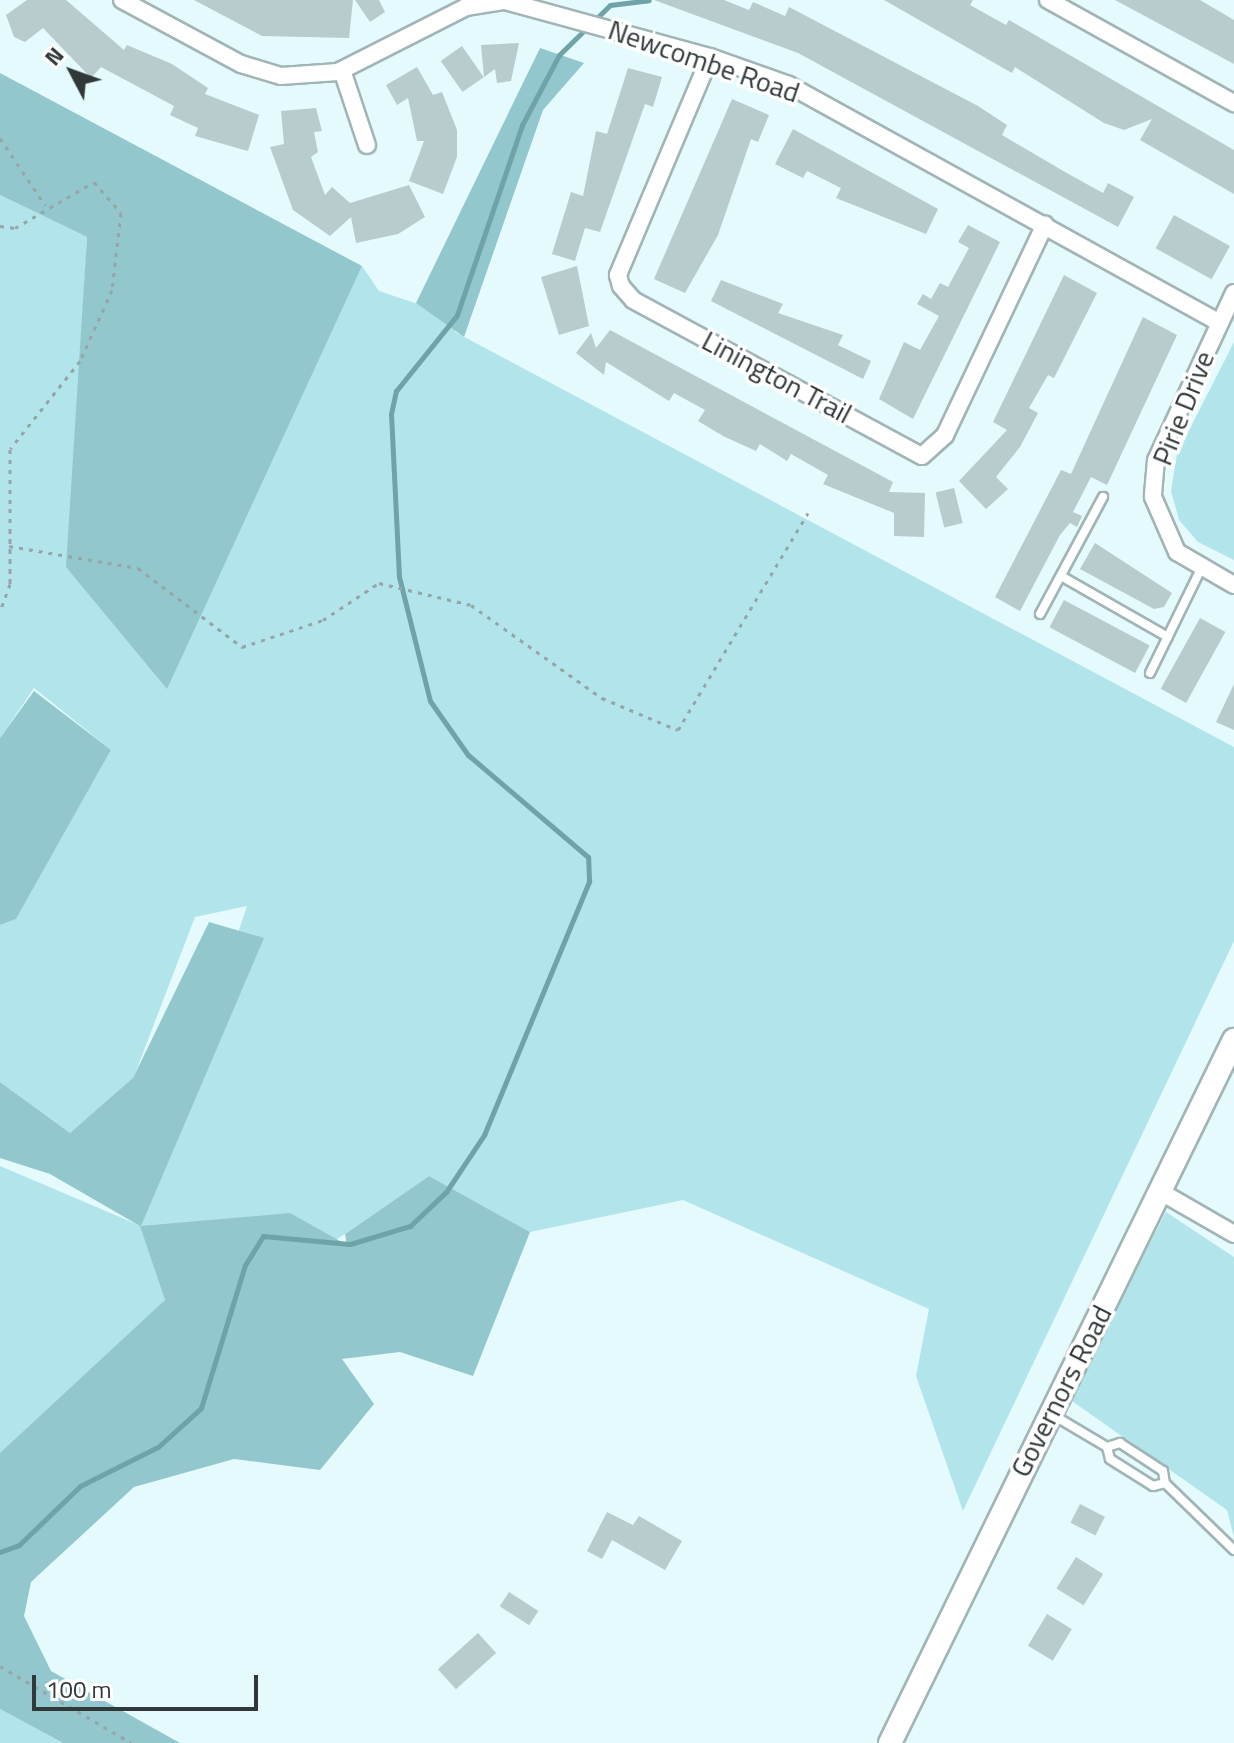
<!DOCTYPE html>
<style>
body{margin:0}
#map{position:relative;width:1234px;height:1743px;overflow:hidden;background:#e5fafc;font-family:"Titillium Web",sans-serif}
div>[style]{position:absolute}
.green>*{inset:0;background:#b1e5eb}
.forest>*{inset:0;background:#91c7cd}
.stream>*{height:5px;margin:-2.5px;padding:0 2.5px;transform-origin:2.5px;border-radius:2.5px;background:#6ea3aa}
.building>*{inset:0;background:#b8ccce;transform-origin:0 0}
.path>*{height:3px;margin-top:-1.5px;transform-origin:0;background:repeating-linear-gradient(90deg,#96a5a7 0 4px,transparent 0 10px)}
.roads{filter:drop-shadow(2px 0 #a1b4b6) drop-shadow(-2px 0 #a1b4b6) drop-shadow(0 2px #a1b4b6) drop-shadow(0 -2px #a1b4b6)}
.lane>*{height:8px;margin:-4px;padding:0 4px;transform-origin:4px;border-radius:4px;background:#fff}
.street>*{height:16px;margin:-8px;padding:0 8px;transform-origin:8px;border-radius:8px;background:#fff}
.secondary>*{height:22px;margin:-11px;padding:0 11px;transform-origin:11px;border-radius:11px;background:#fff}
span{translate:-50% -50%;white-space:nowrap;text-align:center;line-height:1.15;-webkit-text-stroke:7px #fff;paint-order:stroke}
.street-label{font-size:28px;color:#303839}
.north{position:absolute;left:32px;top:32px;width:80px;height:80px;-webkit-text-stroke:6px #fff;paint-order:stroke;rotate:311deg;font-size:22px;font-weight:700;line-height:32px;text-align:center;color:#303839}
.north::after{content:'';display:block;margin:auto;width:28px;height:36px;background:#303839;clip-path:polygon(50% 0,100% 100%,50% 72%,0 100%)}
.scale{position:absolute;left:32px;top:1675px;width:226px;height:36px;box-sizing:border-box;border:4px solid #303839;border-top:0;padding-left:10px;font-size:24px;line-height:28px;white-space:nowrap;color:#303839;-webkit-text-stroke:6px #fff;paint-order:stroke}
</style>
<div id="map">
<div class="green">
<i style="clip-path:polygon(0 195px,87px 237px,80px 361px,166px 688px,362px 266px,379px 291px,436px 310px,455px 323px,455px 332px,1234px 747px,1234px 941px,963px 1511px,916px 1376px,929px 1309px,683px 1200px,530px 1232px,429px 1176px,333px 1242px,141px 1227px,165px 1300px,0 1465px,0 1166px,141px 1226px,247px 906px,195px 917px,133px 1079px,70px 1133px,0 1082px,0 925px,16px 919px,111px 750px,34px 688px,0 738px)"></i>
<i style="clip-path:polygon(1234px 342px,1234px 560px,1198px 542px,1179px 520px,1171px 491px,1177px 454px)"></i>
<i style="clip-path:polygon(1166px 1212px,1234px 1257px,1234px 1537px,1227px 1510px,1069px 1399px)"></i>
<i style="clip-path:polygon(0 1709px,63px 1743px,0 1743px)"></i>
</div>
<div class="forest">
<i style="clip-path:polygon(540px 48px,584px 63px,543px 110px,464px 337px,416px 303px)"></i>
<i style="clip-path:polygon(0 73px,362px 266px,167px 689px,66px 567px,87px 237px,0 195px)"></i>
<i style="clip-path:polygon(34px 691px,111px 750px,16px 919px,0 925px,0 738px)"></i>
<i style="clip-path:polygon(209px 922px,264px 938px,141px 1226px,290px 1213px,347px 1245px,345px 1234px,429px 1176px,530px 1232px,473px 1376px,400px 1352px,342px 1359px,374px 1404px,320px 1470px,234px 1459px,134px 1487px,31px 1582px,24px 1616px,51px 1671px,180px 1743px,63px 1743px,0 1709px,0 1453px,165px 1300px,140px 1226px,50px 1174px,0 1158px,0 1082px,70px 1133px,133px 1078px)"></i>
</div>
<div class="stream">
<i style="left:0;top:1552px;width:20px;rotate:-20deg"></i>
<i style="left:19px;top:1545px;width:85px;rotate:-44deg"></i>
<i style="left:80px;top:1486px;width:87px;rotate:-26.6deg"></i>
<i style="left:158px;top:1447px;width:58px;rotate:-42.2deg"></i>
<i style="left:201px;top:1408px;width:150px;rotate:-72.9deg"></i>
<i style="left:245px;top:1265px;width:34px;rotate:-58deg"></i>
<i style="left:263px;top:1236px;width:87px;rotate:5.3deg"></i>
<i style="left:350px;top:1244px;width:63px;rotate:-16.7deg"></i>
<i style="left:410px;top:1226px;width:50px;rotate:-43.4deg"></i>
<i style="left:446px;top:1192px;width:69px;rotate:-56.3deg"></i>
<i style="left:484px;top:1135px;width:275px;rotate:-67.5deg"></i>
<i style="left:589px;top:881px;width:24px;rotate:-92deg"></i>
<i style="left:588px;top:857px;width:157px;rotate:-139.6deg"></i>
<i style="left:468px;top:755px;width:66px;rotate:-125.1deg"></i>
<i style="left:430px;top:701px;width:128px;rotate:-104deg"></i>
<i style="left:399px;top:577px;width:163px;rotate:-92.8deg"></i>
<i style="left:391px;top:414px;width:24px;rotate:-78deg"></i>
<i style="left:396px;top:391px;width:97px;rotate:-51.2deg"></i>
<i style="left:457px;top:315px;width:201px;rotate:-71.1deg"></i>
<i style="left:522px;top:125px;width:79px;rotate:-62.1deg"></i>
<i style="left:559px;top:55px;width:71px;rotate:-44.4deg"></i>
<i style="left:610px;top:5px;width:39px;rotate:-7deg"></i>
</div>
<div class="building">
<i style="clip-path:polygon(27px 0,66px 0,124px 50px,127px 45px,172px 64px,208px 88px,205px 94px,259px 115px,248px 151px,195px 136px,198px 128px,170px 115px,174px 106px,101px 67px,91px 78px,43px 28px,25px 42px,14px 37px,6px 15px)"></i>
<i style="clip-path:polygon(194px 0,353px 0,349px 38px,262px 36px)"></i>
<i style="clip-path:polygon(355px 0,379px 0,385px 12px,370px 22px)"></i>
<i style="clip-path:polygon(654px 0,724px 0,749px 10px,753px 2px,785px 16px,789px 7px,978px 106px,1007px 125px,1002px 135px,1065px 172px,1103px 193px,1108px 183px,1134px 197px,1118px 227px,798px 53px)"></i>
<i style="clip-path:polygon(884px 0,973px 0,970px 5px,1006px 25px,1009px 20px,1234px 150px,1234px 194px,1140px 140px,1152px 119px,1124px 130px,1104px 123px,1015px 67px,1012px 73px)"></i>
<i style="clip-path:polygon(1115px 0,1200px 0,1234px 20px,1234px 64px)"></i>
<i style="clip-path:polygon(519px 43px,511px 81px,497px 83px,495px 69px,484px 77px,481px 45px)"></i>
<i style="left:462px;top:46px;width:38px;height:26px;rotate:55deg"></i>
<i style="clip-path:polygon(417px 67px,433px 95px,442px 92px,457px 130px,457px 157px,443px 194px,409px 181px,424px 141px,417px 141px,408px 98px,397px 105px,386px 85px)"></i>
<i style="clip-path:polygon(628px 68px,662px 77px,653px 107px,645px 104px,600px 232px,585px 228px,575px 261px,552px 254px,571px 192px,583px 196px,596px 131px,607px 134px)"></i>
<i style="clip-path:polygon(732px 99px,769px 115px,758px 142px,751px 139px,718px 235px,685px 293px,654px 279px)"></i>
<i style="clip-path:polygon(316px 108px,322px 131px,314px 132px,318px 152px,311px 157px,325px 195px,332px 187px,350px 203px,409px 185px,425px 217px,398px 234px,356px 243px,351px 217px,330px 236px,293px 210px,270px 147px,284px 144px,281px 111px)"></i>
<i style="clip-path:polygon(793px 129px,938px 209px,926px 234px,836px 198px,841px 188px,807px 171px,803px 178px,775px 164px)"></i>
<i style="left:1174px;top:215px;width:64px;height:38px;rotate:29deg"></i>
<i style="clip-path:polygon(968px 225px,1000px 242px,913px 419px,879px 399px,904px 342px,920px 350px,939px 316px,917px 304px,923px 294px,931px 299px,940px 283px,948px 287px,969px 248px,958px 242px)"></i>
<i style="clip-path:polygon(577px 266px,589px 326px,559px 335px,541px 277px)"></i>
<i style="clip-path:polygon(1064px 275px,1097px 293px,1054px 378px,1048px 375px,1029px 408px,1038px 413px,1020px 447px,996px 477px,1008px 489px,986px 509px,959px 481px,1007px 430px,993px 422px)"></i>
<i style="clip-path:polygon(721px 280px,783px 304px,778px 313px,843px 335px,838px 345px,871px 361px,863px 379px,711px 301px)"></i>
<i style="clip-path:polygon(1143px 317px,1177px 335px,1107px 485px,1091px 477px,1073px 512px,1082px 516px,1077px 527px,1070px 523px,1060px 535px,1020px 611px,995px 597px,1061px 470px,1071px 474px)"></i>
<i style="clip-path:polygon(610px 330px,893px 482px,889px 492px,925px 493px,924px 537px,894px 536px,894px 513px,823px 484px,828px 475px,791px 454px,787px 461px,760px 444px,756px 451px,723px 436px,698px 421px,705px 410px,674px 393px,669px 401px,606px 362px,604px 375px,576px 353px,591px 333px,596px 348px)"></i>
<i style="left:954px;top:488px;width:36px;height:19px;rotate:76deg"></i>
<i style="clip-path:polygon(1095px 543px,1172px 593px,1164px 607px,1154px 609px,1080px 569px)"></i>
<i style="left:1064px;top:600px;width:97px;height:31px;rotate:28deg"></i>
<i style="left:1200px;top:618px;width:29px;height:81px;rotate:29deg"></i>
<i style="clip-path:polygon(1234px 684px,1234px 730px,1216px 722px)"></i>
<i style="left:1080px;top:1504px;width:28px;height:21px;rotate:27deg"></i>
<i style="clip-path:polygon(607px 1512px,633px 1525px,639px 1516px,682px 1541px,665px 1570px,612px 1540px,602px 1559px,587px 1551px)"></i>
<i style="left:1076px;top:1557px;width:32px;height:37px;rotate:32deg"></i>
<i style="left:509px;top:1592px;width:35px;height:17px;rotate:33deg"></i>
<i style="left:1047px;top:1614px;width:29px;height:37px;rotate:31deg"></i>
<i style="left:478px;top:1633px;width:27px;height:54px;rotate:48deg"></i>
</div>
<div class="path">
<i style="left:0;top:138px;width:81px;rotate:56.1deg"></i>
<i style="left:0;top:226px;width:15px;rotate:8deg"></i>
<i style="left:15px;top:228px;width:91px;rotate:-30.2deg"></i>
<i style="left:94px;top:182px;width:41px;rotate:48.9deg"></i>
<i style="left:121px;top:213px;width:78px;rotate:96.7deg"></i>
<i style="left:112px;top:290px;width:78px;rotate:114.3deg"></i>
<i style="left:80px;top:361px;width:112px;rotate:128.5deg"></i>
<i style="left:10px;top:449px;width:135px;rotate:90deg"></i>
<i style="left:10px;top:584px;width:30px;rotate:110deg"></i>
<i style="left:9px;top:546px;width:131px;rotate:9.7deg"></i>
<i style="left:138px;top:568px;width:131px;rotate:37.2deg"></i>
<i style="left:242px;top:647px;width:85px;rotate:-18.4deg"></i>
<i style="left:323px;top:620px;width:67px;rotate:-33.5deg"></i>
<i style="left:379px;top:583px;width:95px;rotate:13.4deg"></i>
<i style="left:471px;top:605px;width:161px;rotate:35.4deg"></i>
<i style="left:602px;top:698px;width:82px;rotate:22.8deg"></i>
<i style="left:678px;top:730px;width:253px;rotate:-59.1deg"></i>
<i style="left:0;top:1666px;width:152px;rotate:30.4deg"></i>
</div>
<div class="roads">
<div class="lane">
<i style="left:1061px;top:576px;width:123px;rotate:29.7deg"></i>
<i style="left:1040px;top:614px;width:133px;rotate:-61.7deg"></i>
<i style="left:1150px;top:673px;width:116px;rotate:-63.9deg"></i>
<i style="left:1053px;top:1415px;width:63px;rotate:30.7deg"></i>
<i style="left:1107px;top:1447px;width:14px;rotate:-17deg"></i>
<i style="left:1120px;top:1443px;width:51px;rotate:33.1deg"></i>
<i style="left:1163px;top:1471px;width:12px;rotate:81deg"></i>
<i style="left:1165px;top:1483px;width:96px;rotate:44.2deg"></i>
<i style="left:1107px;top:1447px;width:12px;rotate:76deg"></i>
<i style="left:1110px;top:1459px;width:51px;rotate:32.1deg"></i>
<i style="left:1153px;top:1486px;width:12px;rotate:-14deg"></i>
</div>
<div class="street">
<i style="left:122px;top:0;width:135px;rotate:28.3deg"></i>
<i style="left:241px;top:64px;width:42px;rotate:16.7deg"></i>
<i style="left:281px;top:76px;width:57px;rotate:-4deg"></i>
<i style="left:338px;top:72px;width:144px;rotate:-26.9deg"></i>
<i style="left:466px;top:7px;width:39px;rotate:-9deg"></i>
<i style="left:505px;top:1px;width:213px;rotate:15.3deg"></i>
<i style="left:710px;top:57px;width:84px;rotate:19.5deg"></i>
<i style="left:789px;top:85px;width:490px;rotate:28.9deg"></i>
<i style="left:1048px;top:0;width:213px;rotate:29deg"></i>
<i style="left:710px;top:57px;width:237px;rotate:112.9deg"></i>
<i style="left:618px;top:275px;width:11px;rotate:75deg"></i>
<i style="left:621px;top:286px;width:18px;rotate:49deg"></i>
<i style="left:633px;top:300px;width:328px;rotate:28.4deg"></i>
<i style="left:922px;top:456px;width:31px;rotate:-42deg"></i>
<i style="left:945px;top:435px;width:233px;rotate:-64.6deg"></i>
<i style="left:342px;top:70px;width:79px;rotate:71.6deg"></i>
<i style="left:1234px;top:293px;width:184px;rotate:115deg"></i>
<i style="left:1156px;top:460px;width:37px;rotate:95deg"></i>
<i style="left:1153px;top:497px;width:60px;rotate:66.4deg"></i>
<i style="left:1177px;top:552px;width:66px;rotate:30.1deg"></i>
<i style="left:1161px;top:1192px;width:84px;rotate:29.9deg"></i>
</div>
<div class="secondary">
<i style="left:890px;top:1743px;width:783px;rotate:-63.93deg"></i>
</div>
</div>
<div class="street-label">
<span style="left:704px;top:61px;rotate:19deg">Newcombe Road</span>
<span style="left:777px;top:377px;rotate:28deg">Linington Trail</span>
<span style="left:1183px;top:408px;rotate:-68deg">Pirie Drive</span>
<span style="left:1061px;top:1391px;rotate:-63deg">Governors Road</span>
</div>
<div class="north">N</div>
<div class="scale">100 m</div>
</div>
